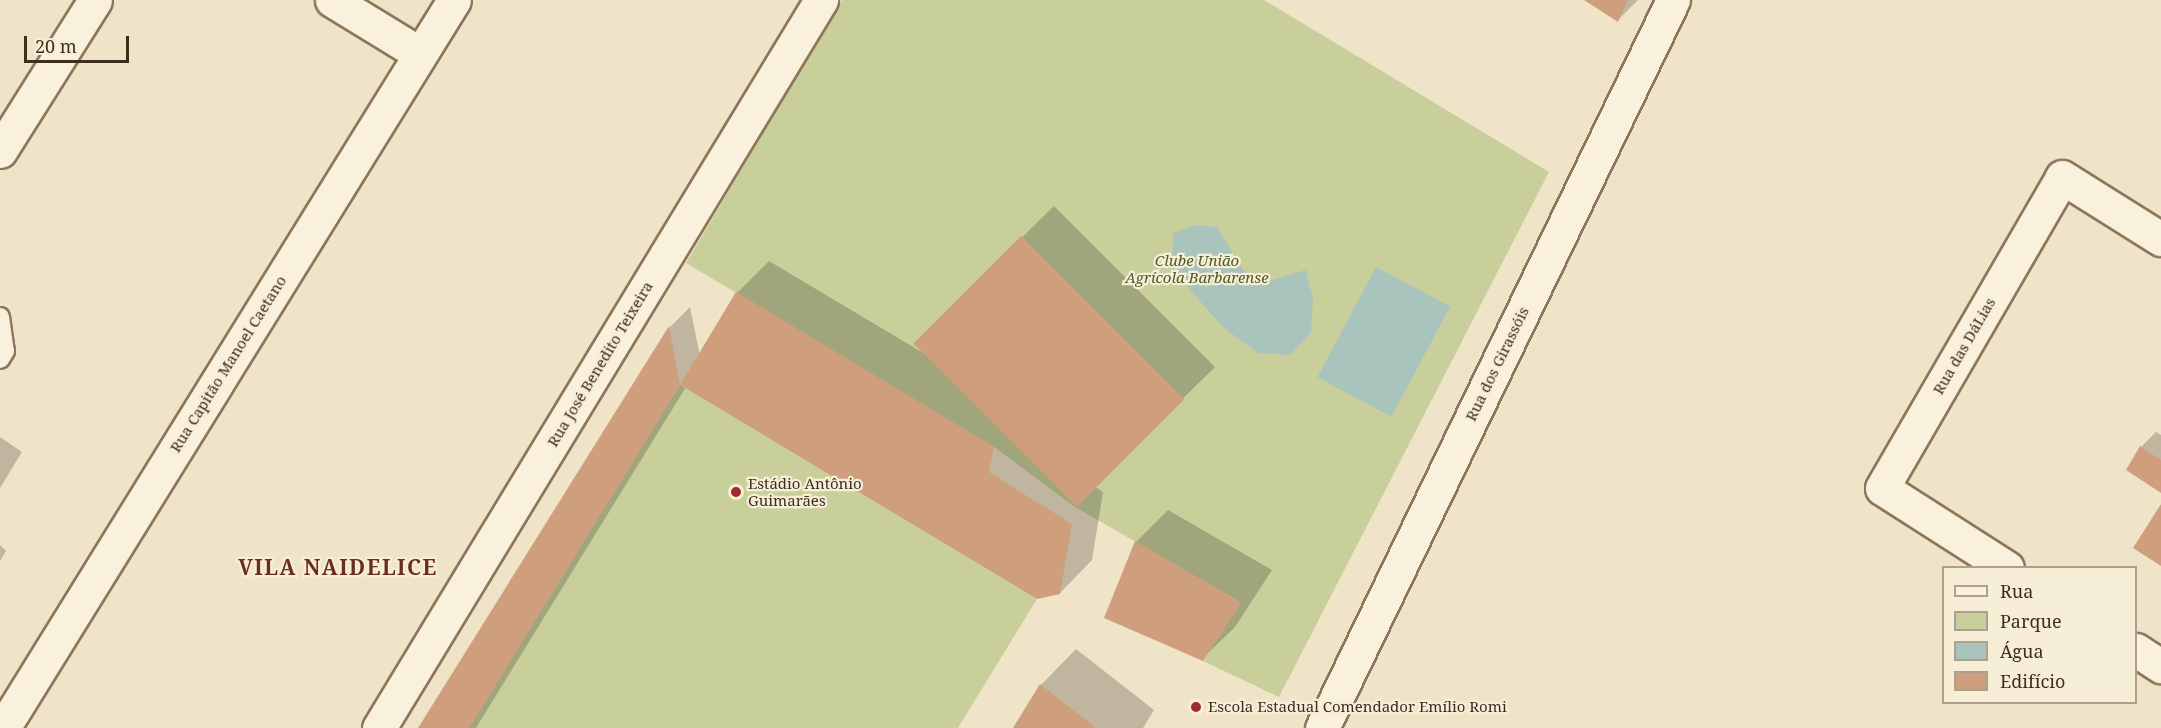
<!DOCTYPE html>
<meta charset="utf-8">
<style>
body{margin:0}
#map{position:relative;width:2161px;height:728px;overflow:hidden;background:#f0e4c8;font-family:"Noto Serif",serif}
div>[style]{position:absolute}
.green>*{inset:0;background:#c9cf9b}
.water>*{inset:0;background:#a9c4bc;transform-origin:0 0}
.shadow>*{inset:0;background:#0003}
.building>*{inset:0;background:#cf9f7d;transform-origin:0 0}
.roads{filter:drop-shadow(2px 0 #8d765c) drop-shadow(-2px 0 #8d765c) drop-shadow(0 2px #8d765c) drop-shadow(0 -2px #8d765c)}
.service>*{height:18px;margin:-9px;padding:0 9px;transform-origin:9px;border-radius:9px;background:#faf1dc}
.minor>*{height:33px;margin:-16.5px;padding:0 16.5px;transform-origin:16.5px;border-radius:16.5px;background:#faf1dc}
.dots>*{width:16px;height:16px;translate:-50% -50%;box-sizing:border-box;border:3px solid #f7eed8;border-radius:50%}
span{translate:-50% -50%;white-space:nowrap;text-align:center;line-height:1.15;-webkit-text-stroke:4.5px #f7eed8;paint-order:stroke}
.park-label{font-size:15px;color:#4d5a26;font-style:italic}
.street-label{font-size:15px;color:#3d2e20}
.poi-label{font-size:15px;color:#3d2e20}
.left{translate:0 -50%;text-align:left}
.district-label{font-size:21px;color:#6b2e1e;font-weight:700;letter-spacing:1.5px}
.legend{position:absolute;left:1942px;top:566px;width:195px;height:138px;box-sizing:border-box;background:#f7eed8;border:2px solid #ada18e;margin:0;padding:8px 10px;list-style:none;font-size:18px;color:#3d2e20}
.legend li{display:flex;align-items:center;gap:12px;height:30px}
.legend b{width:30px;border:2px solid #ada18e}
.scale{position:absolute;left:24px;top:36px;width:105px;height:27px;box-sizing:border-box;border:3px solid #3d2e20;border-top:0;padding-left:8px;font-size:18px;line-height:21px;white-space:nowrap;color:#3d2e20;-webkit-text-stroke:4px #f7eed8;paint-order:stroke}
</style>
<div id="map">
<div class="green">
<i style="clip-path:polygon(842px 0,1264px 0,1549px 172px,1279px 697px,1203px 661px,1240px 602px,1075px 507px,994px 447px,686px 263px)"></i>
<i style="clip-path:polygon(680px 385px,1037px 599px,958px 728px,469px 728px)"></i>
</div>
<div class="water">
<i style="clip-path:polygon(1195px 225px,1217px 227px,1243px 270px,1269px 281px,1306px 270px,1313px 299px,1311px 333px,1290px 355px,1258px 353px,1224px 328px,1172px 270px,1173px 233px)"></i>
<i style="left:1376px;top:267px;width:84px;height:125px;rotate:28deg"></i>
</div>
<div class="shadow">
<i style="clip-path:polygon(1587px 0,1638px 0,1618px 20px)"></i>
<i style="clip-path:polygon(1054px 206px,1215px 367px,1094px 486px,1103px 492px,1092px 560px,1060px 593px,686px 387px,476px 728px,420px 728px,670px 327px,690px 307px,700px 356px,737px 293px,769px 261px,925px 354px,947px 311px)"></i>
<i style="clip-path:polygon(2156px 432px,2161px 435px,2161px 491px,2141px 447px)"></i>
<i style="clip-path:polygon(0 437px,22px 452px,0 488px)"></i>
<i style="clip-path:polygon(1168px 510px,1272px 570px,1235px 627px,1202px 659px,1136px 542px)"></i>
<i style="clip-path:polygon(0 545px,6px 551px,0 561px)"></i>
<i style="clip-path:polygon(1076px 649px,1154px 710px,1143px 728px,1014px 728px,1041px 685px)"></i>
</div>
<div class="building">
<i style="clip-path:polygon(1584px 0,1628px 0,1618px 22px)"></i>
<i style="left:1021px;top:236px;width:231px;height:152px;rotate:45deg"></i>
<i style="clip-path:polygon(736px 292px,994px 447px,989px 472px,1072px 524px,1060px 594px,1037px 599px,680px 385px)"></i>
<i style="clip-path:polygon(669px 326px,680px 385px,469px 728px,418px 728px)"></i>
<i style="clip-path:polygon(2140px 446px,2161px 460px,2161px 493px,2126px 470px)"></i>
<i style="clip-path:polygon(2161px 504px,2161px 566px,2133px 548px)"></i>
<i style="clip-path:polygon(1135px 541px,1241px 603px,1203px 661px,1104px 618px)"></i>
<i style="clip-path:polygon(1040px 684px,1086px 720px,1096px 728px,1013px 728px)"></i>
</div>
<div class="roads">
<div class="service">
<i style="left:0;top:317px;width:34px;rotate:82deg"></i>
<i style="left:5px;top:351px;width:9px;rotate:122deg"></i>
</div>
<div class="minor">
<i style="left:332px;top:0;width:103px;rotate:31.5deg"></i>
<i style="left:0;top:151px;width:178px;rotate:-57.8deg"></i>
<i style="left:2007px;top:568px;width:148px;rotate:-147.4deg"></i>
<i style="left:1882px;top:488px;width:359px;rotate:-59.9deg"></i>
<i style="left:2062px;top:177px;width:117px;rotate:32.1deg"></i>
<i style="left:2136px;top:650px;width:30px;rotate:33deg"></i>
<i style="left:3px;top:728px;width:856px;rotate:-58.22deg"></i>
<i style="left:379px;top:728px;width:852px;rotate:-58.74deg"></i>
<i style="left:1322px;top:728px;width:808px;rotate:-64.26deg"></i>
</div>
</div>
<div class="dots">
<i style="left:736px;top:492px;background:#9e2a2b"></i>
<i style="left:1196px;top:707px;background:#9e2a2b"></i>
</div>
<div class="park-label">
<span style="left:1197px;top:269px">Clube União<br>Agrícola Barbarense</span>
</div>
<div class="street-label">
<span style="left:1964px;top:346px;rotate:-60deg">Rua das DáLias</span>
<span style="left:228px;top:364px;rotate:-58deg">Rua Capitão Manoel Caetano</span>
<span style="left:600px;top:364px;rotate:-59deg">Rua José Benedito Teixeira</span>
<span style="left:1497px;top:364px;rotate:-64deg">Rua dos Girassóis</span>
</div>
<div class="poi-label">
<span class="left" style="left:748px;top:492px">Estádio Antônio<br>Guimarães</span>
<span class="left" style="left:1208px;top:707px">Escola Estadual Comendador Emílio Romi</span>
</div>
<div class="district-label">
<span style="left:338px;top:567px">VILA NAIDELICE</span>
</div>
<ul class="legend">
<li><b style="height:8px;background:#faf1dc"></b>Rua</li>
<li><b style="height:16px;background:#c9cf9b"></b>Parque</li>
<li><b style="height:16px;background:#a9c4bc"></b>Água</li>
<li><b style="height:16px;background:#cf9f7d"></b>Edifício</li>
</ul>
<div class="scale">20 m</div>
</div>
